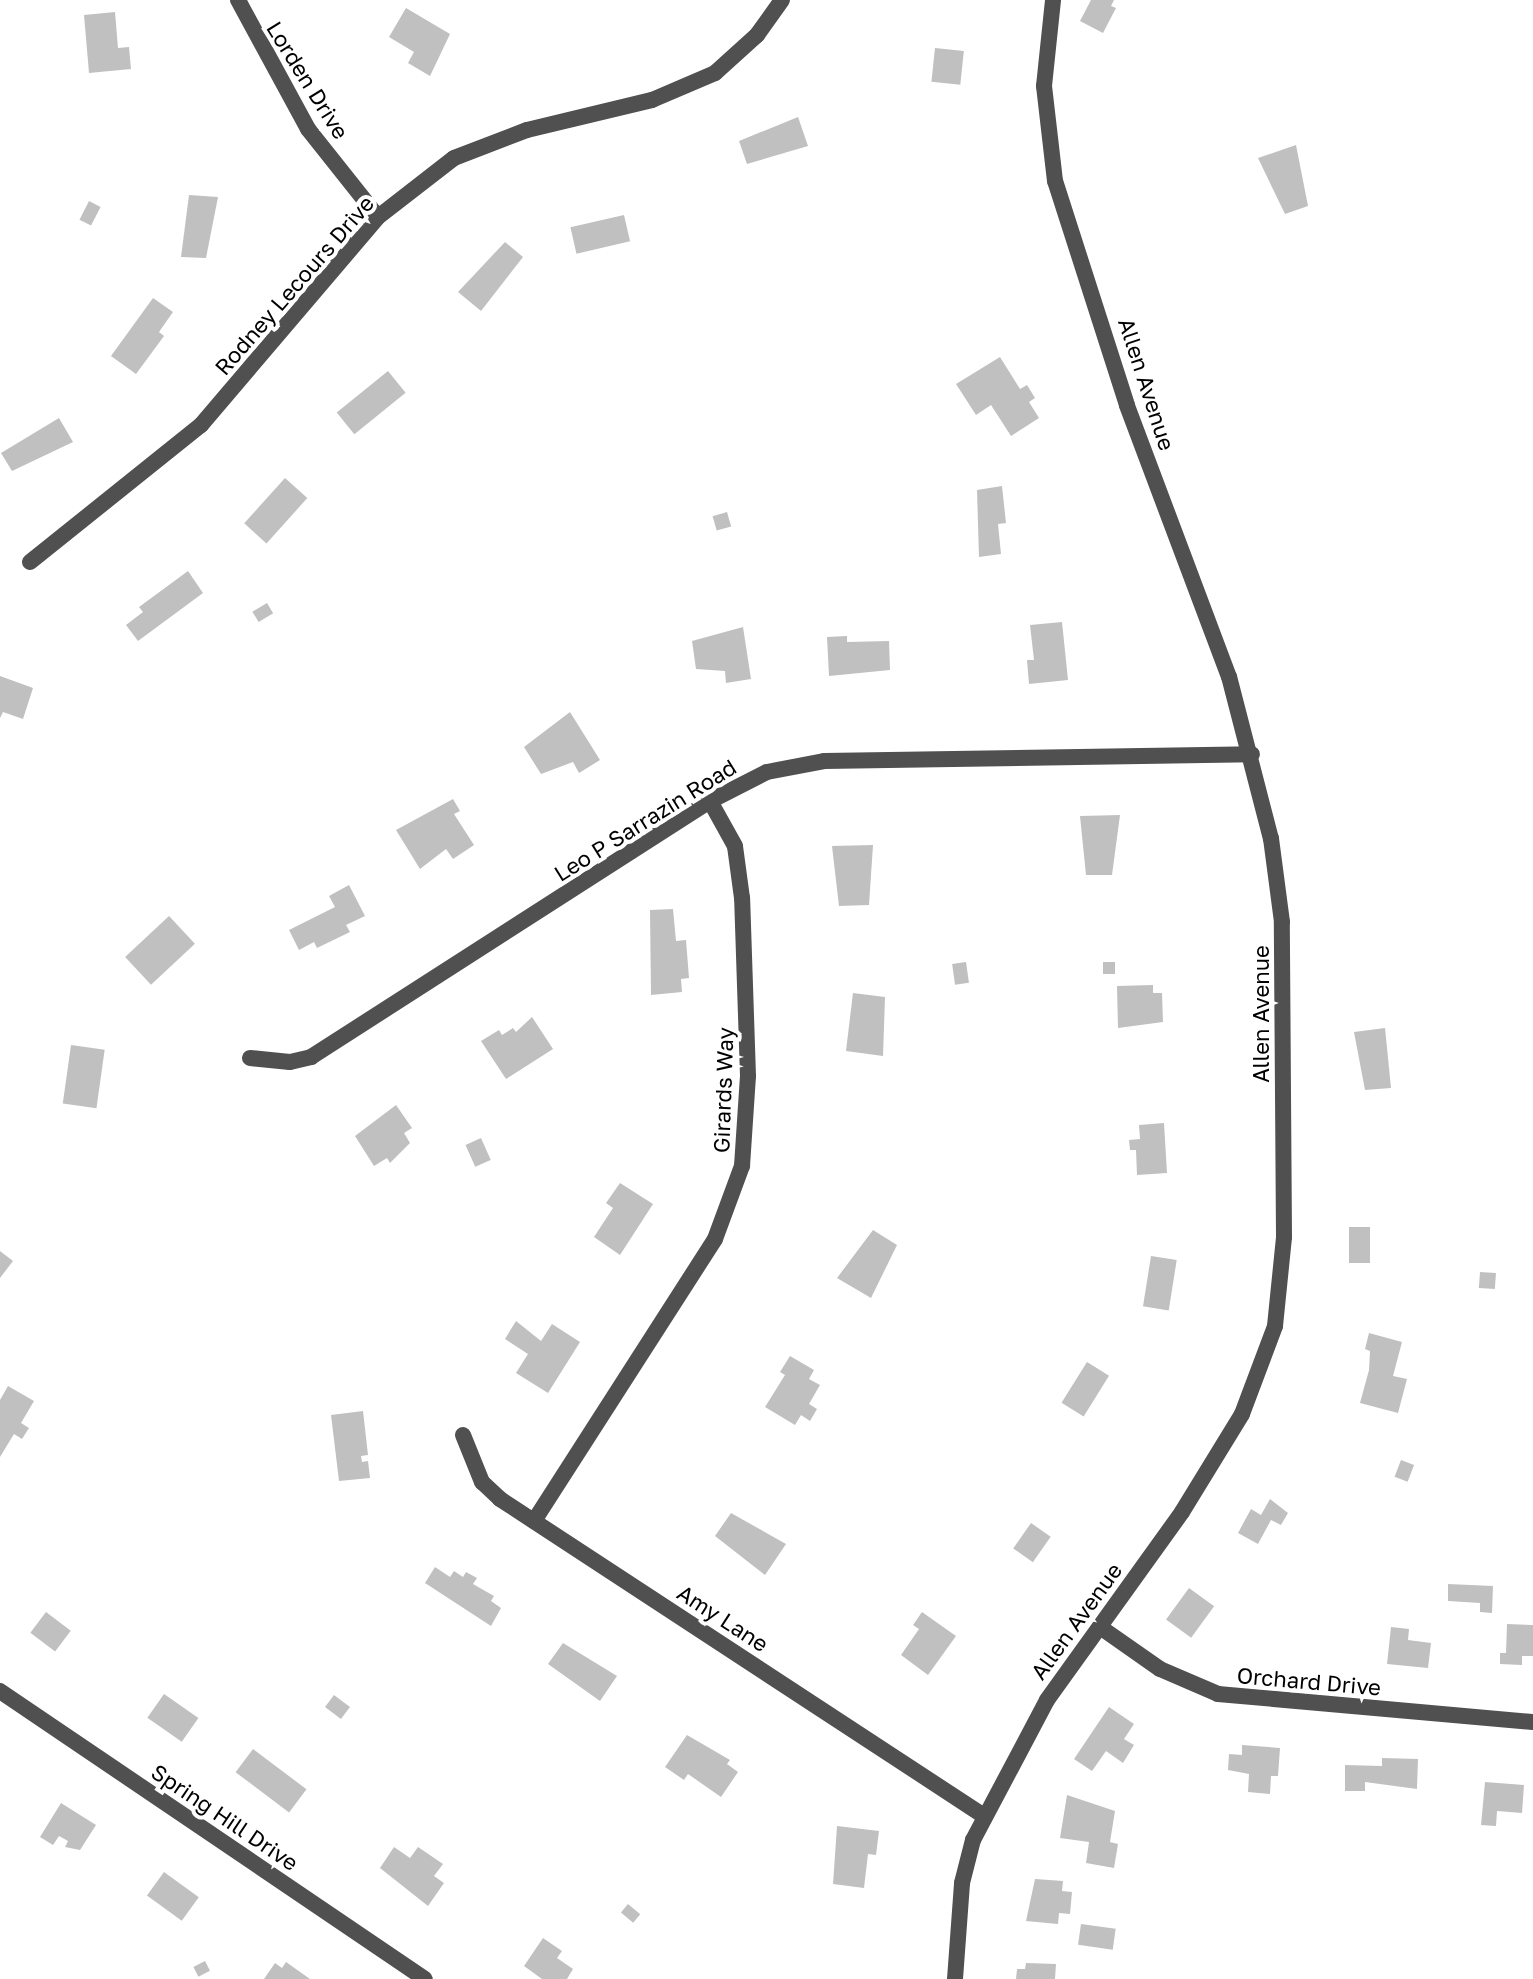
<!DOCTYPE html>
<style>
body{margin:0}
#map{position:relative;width:1533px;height:1979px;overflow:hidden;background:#fff;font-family:"Golos Text",sans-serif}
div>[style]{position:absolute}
.building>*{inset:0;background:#c0c0c0;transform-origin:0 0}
.minor>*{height:16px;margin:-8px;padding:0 8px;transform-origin:8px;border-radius:8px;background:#505050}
.tertiary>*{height:16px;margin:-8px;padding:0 8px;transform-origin:8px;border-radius:8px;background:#505050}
span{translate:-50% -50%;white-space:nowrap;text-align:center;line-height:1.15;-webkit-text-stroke:8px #fff;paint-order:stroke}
.street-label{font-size:22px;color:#000}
</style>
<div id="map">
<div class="building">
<i style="clip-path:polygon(1091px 0,1114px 0,1111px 6px,1116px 8px,1103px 33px,1080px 21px)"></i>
<i style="clip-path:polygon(406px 8px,450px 34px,430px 76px,408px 63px,414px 52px,389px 37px)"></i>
<i style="clip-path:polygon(115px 12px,118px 48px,129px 47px,131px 69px,89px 73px,84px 15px)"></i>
<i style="left:935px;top:48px;width:29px;height:34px;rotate:6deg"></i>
<i style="clip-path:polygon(798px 117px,808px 146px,747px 164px,739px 141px)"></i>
<i style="clip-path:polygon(1296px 145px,1308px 206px,1285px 214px,1258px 158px)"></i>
<i style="clip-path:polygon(189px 195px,218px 197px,206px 258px,181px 257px)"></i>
<i style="left:89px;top:201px;width:13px;height:21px;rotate:27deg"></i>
<i style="left:624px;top:215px;width:27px;height:55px;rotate:77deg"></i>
<i style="clip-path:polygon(505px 242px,523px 257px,481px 311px,458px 292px)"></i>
<i style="clip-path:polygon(153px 298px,173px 312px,159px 332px,164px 336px,136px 374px,111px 356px)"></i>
<i style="clip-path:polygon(1000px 357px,1020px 389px,1027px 385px,1035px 398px,1029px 402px,1039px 418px,1011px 436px,991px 405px,976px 415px,956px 384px)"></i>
<i style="left:388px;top:371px;width:28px;height:66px;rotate:51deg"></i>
<i style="clip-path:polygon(59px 418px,73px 442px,12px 471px,1px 453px)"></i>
<i style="left:285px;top:478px;width:30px;height:61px;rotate:42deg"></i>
<i style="clip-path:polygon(1002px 486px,1006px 523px,998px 524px,1001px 554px,979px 557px,977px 490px)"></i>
<i style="left:727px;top:512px;width:15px;height:15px;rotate:74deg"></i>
<i style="clip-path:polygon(188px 571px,203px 593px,138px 641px,126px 625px,143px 612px,139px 607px)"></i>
<i style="left:267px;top:603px;width:12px;height:17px;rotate:59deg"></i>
<i style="clip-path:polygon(1062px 622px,1068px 680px,1029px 684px,1027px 660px,1034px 660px,1030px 625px)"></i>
<i style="clip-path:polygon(743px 627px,751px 679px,726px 683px,725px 671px,696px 669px,692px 641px)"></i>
<i style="clip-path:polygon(847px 636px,847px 642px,889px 641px,890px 670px,829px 676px,827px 637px)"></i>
<i style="clip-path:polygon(0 676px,33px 688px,23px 719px,3px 712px,0 718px)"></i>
<i style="clip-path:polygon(570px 712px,600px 760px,579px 773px,573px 762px,541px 774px,524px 747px)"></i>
<i style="clip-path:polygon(453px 799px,460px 811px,454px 814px,474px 845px,453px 859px,446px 849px,420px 869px,396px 830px)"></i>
<i style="clip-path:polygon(1120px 815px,1112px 875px,1086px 875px,1080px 816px)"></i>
<i style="clip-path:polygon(873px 845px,869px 905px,839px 906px,832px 846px)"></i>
<i style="clip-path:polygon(349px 885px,365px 916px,346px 925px,350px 932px,317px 948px,314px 942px,299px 950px,289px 930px,335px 907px,329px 896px)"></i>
<i style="clip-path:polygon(673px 909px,676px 941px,686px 940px,689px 978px,681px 979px,682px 992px,651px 995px,650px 910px)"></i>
<i style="left:169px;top:916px;width:38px;height:60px;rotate:47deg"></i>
<i style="left:966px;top:962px;width:21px;height:14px;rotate:82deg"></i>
<i style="left:1103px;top:962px;width:12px;height:12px"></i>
<i style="clip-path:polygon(1153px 985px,1153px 993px,1162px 993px,1163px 1022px,1118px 1028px,1117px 986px)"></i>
<i style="clip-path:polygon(853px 993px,885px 997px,883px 1056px,846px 1051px)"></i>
<i style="clip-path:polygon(532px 1017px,553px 1049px,506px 1079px,481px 1041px,499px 1030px,502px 1035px,513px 1028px,516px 1032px)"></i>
<i style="clip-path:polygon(1385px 1028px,1391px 1088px,1365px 1090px,1354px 1032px)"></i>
<i style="left:71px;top:1045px;width:34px;height:59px;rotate:8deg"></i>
<i style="clip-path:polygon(396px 1105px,412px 1128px,404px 1133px,410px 1143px,390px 1163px,387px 1158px,374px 1166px,355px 1136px)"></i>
<i style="clip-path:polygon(1164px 1123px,1167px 1173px,1137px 1175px,1136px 1150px,1130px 1150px,1129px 1140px,1140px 1139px,1139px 1125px)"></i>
<i style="left:481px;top:1138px;width:24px;height:17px;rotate:66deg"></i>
<i style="clip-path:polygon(620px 1183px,653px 1204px,620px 1255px,594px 1237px,613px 1208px,606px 1203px)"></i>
<i style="left:1349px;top:1227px;width:21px;height:36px"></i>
<i style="clip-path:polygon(873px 1230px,897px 1245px,871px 1298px,837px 1278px)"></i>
<i style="clip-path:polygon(0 1251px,13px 1261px,0 1278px)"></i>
<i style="left:1151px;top:1256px;width:26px;height:51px;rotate:9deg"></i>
<i style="left:1480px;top:1272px;width:16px;height:16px;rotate:4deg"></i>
<i style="clip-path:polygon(516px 1321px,541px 1341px,552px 1324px,580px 1342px,548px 1393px,516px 1373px,528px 1354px,505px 1339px)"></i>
<i style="clip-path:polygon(1369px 1333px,1402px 1342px,1393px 1376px,1407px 1379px,1398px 1413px,1360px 1403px,1369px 1370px,1370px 1351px,1365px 1349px)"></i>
<i style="clip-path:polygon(790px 1356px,814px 1370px,809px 1379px,820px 1385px,809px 1404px,817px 1409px,810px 1421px,801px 1415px,795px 1425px,765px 1407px,785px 1375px,780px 1372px)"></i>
<i style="left:1087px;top:1362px;width:26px;height:48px;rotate:32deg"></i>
<i style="clip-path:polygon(8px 1386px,34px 1401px,21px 1423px,29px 1428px,22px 1439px,14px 1434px,0 1457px,0 1400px)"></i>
<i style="clip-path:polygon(363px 1411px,368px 1455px,361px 1456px,362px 1462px,368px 1461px,370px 1478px,339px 1481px,331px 1415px)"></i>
<i style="left:1401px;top:1460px;width:14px;height:18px;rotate:21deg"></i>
<i style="clip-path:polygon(1270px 1499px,1288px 1513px,1281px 1525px,1271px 1520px,1258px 1544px,1238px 1533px,1251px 1509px,1261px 1515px)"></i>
<i style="clip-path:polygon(731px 1513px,786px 1544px,765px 1575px,715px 1536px)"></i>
<i style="left:1031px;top:1523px;width:24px;height:31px;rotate:35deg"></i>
<i style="clip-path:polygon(435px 1567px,450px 1577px,454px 1571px,463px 1577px,466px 1572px,477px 1578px,473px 1584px,494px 1596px,491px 1601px,501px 1608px,491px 1626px,425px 1583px)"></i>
<i style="clip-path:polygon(1448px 1584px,1493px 1586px,1492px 1613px,1480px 1612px,1480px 1603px,1448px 1601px)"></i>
<i style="left:1189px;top:1588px;width:31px;height:39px;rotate:36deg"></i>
<i style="left:46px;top:1612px;width:31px;height:26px;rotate:37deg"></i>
<i style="clip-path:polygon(922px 1612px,956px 1636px,928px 1675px,901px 1655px,919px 1629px,913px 1625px)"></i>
<i style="clip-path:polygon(1507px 1624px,1533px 1625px,1533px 1656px,1522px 1656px,1522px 1665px,1500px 1664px,1500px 1653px,1506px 1653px)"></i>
<i style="clip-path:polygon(1391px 1627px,1409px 1629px,1408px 1640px,1431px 1643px,1428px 1668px,1387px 1664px)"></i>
<i style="clip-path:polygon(563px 1643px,617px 1676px,600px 1701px,548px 1664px)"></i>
<i style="left:164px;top:1694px;width:42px;height:29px;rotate:35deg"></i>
<i style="left:334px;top:1695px;width:20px;height:15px;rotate:37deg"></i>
<i style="clip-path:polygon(1109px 1707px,1134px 1724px,1124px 1739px,1134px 1745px,1123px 1763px,1106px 1751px,1092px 1771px,1074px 1759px)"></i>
<i style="clip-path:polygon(687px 1735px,730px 1760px,727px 1764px,738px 1772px,721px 1797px,688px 1774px,684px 1780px,665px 1767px)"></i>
<i style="clip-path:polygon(1242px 1745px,1280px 1748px,1278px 1776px,1271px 1776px,1270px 1794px,1248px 1792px,1249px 1774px,1228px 1770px,1229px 1754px,1242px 1755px)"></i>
<i style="left:253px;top:1749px;width:67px;height:29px;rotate:37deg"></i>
<i style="clip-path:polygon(1382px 1758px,1418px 1759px,1417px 1789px,1365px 1782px,1365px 1791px,1345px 1791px,1345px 1765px,1382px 1766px)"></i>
<i style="clip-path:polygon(1485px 1782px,1524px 1785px,1522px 1813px,1497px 1811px,1496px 1826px,1481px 1825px)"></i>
<i style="clip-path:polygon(1067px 1795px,1115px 1811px,1110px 1842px,1118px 1844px,1114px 1868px,1086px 1863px,1089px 1842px,1060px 1838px)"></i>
<i style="clip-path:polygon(61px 1803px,96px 1825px,80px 1850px,65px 1847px,68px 1841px,59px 1836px,53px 1845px,40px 1837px)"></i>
<i style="clip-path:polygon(837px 1826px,879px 1831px,876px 1855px,868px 1854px,864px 1888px,833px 1884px)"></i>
<i style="clip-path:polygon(394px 1847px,410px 1858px,418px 1847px,443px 1864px,434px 1876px,444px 1883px,428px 1906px,380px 1868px)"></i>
<i style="left:164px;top:1872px;width:43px;height:29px;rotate:36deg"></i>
<i style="clip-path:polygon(1035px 1879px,1063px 1881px,1062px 1891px,1072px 1892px,1070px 1914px,1059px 1913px,1058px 1924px,1026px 1921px)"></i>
<i style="left:628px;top:1904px;width:16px;height:11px;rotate:40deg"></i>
<i style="left:1081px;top:1924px;width:35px;height:21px;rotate:8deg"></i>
<i style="clip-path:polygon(543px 1938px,562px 1951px,557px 1958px,573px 1969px,567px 1979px,542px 1979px,524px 1966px)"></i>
<i style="left:205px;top:1961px;width:11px;height:13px;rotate:63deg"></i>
<i style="clip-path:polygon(286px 1962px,310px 1979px,264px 1979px,275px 1963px,282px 1968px)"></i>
<i style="clip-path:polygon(1026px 1963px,1056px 1964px,1055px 1979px,1016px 1979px,1017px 1969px,1025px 1969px)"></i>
</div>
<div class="minor">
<i style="left:238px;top:0;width:147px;rotate:61.5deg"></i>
<i style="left:308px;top:129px;width:112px;rotate:51.5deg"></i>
<i style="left:30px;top:562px;width:219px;rotate:-38.7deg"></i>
<i style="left:201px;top:425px;width:273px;rotate:-49.6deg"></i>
<i style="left:378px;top:217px;width:96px;rotate:-37.8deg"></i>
<i style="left:454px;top:158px;width:78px;rotate:-21deg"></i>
<i style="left:527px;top:130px;width:129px;rotate:-13.5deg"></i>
<i style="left:652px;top:100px;width:69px;rotate:-23.2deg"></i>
<i style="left:715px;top:73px;width:57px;rotate:-42.1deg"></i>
<i style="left:757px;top:35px;width:43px;rotate:-54.5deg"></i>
<i style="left:250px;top:1058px;width:40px;rotate:5.7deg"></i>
<i style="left:290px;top:1062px;width:22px;rotate:-13deg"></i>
<i style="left:311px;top:1057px;width:474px;rotate:-32.7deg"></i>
<i style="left:710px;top:801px;width:64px;rotate:-27deg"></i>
<i style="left:767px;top:772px;width:58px;rotate:-10.9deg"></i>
<i style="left:824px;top:761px;width:428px;rotate:-0.9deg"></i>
<i style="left:463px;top:1435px;width:51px;rotate:68deg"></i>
<i style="left:482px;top:1482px;width:25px;rotate:43deg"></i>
<i style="left:500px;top:1499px;width:579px;rotate:33.22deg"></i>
<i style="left:534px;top:1521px;width:335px;rotate:-57.3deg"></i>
<i style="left:715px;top:1239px;width:78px;rotate:-69.7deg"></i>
<i style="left:742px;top:1166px;width:90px;rotate:-86.2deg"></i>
<i style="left:748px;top:1076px;width:178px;rotate:-91.9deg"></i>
<i style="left:742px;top:898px;width:52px;rotate:-97.7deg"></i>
<i style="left:735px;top:846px;width:51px;rotate:-119.1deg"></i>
<i style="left:1100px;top:1627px;width:73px;rotate:35deg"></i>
<i style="left:1160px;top:1669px;width:63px;rotate:23.3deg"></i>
<i style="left:1218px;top:1694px;width:316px;rotate:5.1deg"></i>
<i style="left:0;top:1691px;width:513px;rotate:34.12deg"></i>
</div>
<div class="tertiary">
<i style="left:955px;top:1979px;width:96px;rotate:-85.8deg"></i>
<i style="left:962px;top:1883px;width:44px;rotate:-75.7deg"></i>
<i style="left:973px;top:1840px;width:158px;rotate:-62.1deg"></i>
<i style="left:1047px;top:1700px;width:231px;rotate:-54.3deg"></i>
<i style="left:1182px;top:1512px;width:115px;rotate:-58.5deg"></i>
<i style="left:1242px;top:1414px;width:94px;rotate:-69.4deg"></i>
<i style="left:1275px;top:1326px;width:89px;rotate:-84.2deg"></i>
<i style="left:1284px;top:1237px;width:315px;rotate:-90.4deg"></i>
<i style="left:1282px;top:922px;width:84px;rotate:-97.5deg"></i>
<i style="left:1271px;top:839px;width:167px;rotate:-104.5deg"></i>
<i style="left:1229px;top:677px;width:290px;rotate:-110.6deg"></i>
<i style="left:1127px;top:405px;width:235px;rotate:-107.8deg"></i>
<i style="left:1055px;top:181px;width:96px;rotate:-96.6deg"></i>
<i style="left:1044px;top:86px;width:86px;rotate:-84deg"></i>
</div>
<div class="street-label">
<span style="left:308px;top:80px;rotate:58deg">Lorden Drive</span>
<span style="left:294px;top:285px;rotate:-49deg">Rodney Lecours Drive</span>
<span style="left:1147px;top:384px;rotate:72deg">Allen Avenue</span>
<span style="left:645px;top:820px;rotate:-32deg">Leo P Sarrazin Road</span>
<span style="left:1261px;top:1014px;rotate:-90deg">Allen Avenue</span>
<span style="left:723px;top:1090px;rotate:-88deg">Girards Way</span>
<span style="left:723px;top:1618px;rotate:33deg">Amy Lane</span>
<span style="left:1076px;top:1621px;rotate:-54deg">Allen Avenue</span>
<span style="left:1309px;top:1681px;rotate:5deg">Orchard Drive</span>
<span style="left:225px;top:1817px;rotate:34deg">Spring Hill Drive</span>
</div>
</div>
